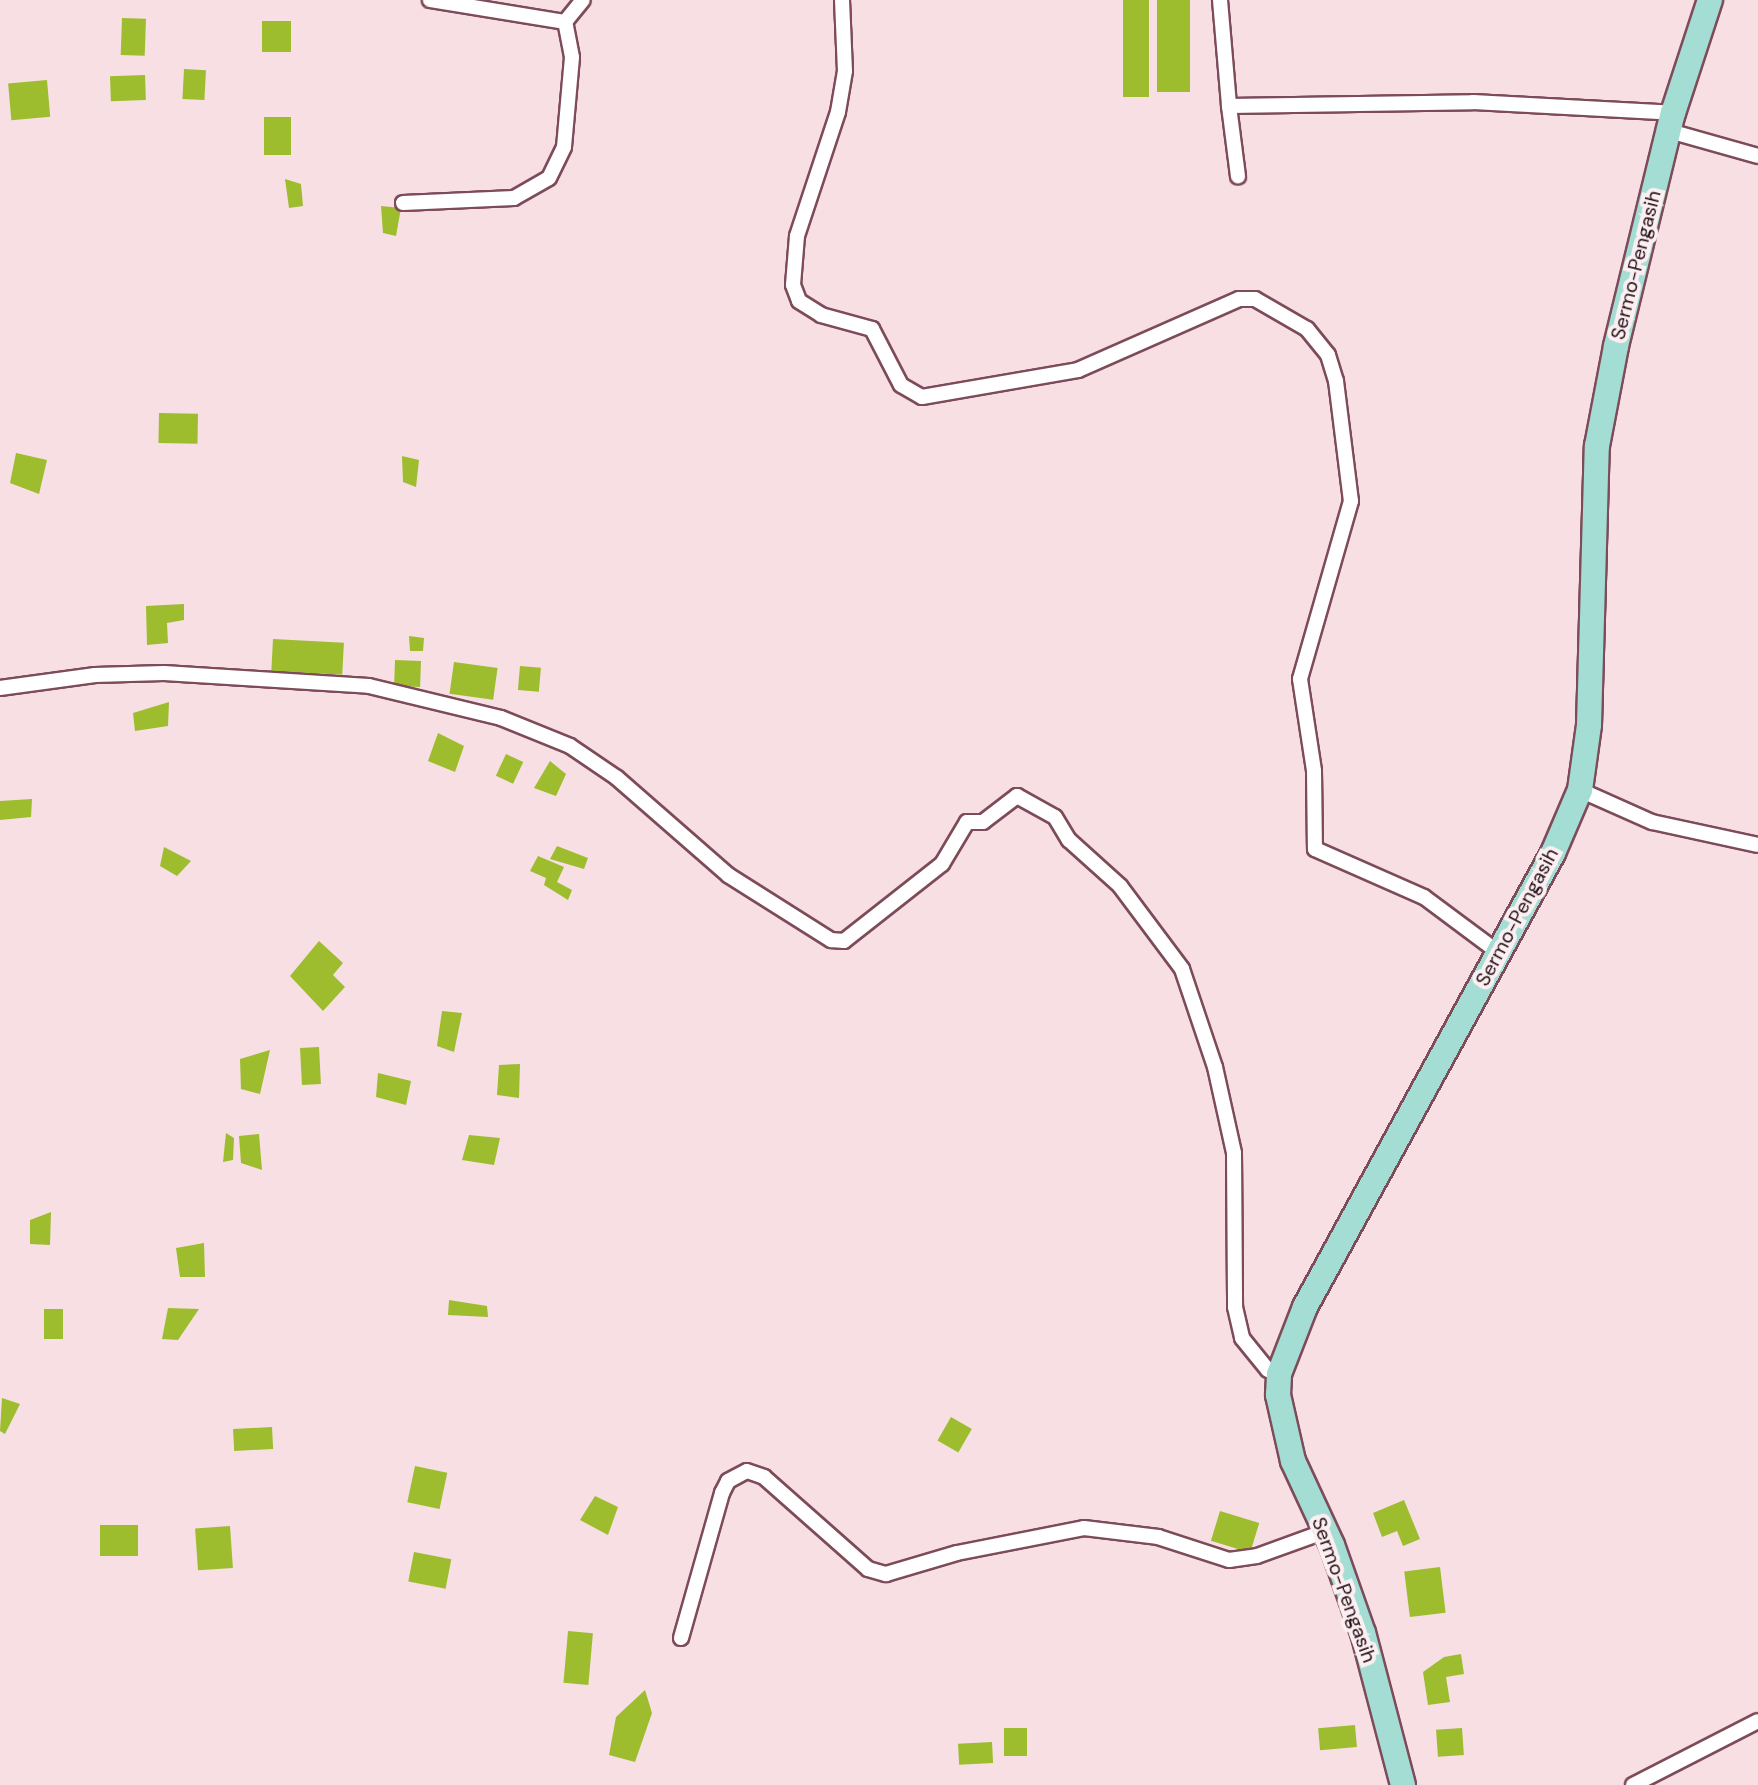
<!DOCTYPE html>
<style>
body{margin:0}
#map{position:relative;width:1758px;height:1785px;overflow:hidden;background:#f7dfe4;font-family:"DM Sans",sans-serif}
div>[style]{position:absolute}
.building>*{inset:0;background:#9dbd2e;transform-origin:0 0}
.roads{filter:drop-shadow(2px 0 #7d4b59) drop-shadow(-2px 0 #7d4b59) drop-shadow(0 2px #7d4b59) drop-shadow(0 -2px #7d4b59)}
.street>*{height:14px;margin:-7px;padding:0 7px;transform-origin:7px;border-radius:7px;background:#fff}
.primary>*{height:24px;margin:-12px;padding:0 12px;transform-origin:12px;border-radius:12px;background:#a3ddd4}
span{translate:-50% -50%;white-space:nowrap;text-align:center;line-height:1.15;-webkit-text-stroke:8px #fceff2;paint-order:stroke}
.street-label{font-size:20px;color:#241016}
</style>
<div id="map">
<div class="building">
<i style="left:1123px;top:0;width:26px;height:97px"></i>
<i style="left:1157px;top:0;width:33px;height:92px"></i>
<i style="left:122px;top:18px;width:24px;height:37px;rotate:2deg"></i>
<i style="left:262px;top:21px;width:29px;height:31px"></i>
<i style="left:184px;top:69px;width:22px;height:30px;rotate:3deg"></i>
<i style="left:145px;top:75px;width:25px;height:35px;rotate:88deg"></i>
<i style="left:47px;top:80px;width:37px;height:39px;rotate:85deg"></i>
<i style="left:264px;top:117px;width:27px;height:38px"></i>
<i style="clip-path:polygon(285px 179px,301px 184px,303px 206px,289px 208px)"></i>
<i style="clip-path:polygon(381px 206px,401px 208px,396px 236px,383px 233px)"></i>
<i style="left:159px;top:413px;width:39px;height:30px;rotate:1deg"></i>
<i style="clip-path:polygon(16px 453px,47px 460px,39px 494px,10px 483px)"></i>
<i style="clip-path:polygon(402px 456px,419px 460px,416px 487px,403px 482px)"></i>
<i style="clip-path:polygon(184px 604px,184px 620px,167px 623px,168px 643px,147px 645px,146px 606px)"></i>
<i style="clip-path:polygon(409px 636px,424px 638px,423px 651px,410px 651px)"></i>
<i style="left:273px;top:639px;width:71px;height:32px;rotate:3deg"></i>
<i style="left:421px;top:661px;width:26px;height:26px;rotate:92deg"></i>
<i style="left:454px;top:662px;width:44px;height:32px;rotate:8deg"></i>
<i style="left:520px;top:666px;width:21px;height:24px;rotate:5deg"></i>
<i style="clip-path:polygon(169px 702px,168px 726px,135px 731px,133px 713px)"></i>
<i style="clip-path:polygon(438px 733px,464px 746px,455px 772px,428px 761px)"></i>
<i style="left:506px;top:754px;width:19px;height:24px;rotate:25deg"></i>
<i style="clip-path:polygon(550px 761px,566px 774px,556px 796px,534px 788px)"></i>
<i style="clip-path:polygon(32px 799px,31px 817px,0 820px,0 801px)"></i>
<i style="clip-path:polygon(557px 846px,588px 858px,584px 869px,550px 859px)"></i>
<i style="clip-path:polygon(164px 847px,191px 861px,177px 876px,160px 866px)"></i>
<i style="clip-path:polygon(538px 856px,564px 867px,557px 882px,572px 890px,568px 900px,544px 885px,546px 878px,530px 871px)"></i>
<i style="clip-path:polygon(319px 941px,343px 963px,333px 975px,345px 987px,323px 1011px,290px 976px)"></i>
<i style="clip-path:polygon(442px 1011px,462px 1013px,454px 1052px,437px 1046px)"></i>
<i style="left:319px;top:1047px;width:37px;height:19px;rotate:87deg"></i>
<i style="clip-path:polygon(270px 1050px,260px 1094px,241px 1089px,240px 1059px)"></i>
<i style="clip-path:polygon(520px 1064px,519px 1098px,497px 1095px,499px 1065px)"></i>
<i style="clip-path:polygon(378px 1073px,411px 1081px,406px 1105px,376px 1097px)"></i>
<i style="clip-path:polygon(226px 1133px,234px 1138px,233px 1160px,223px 1162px)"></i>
<i style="clip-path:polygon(259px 1134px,262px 1170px,241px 1163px,239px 1136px)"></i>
<i style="clip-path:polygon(469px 1135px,500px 1138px,494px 1165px,462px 1160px)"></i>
<i style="clip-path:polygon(51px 1212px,50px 1245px,30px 1244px,30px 1220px)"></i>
<i style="clip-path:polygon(204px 1243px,205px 1277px,180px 1277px,176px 1248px)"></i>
<i style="clip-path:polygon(449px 1300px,487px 1306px,488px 1317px,448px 1315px)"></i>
<i style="clip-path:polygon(168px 1308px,199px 1309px,178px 1340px,162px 1339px)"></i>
<i style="left:44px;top:1309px;width:19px;height:30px"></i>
<i style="clip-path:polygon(2px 1398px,20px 1404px,5px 1434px,0 1431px)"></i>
<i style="left:951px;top:1417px;width:24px;height:27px;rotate:30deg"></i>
<i style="left:272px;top:1427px;width:22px;height:39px;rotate:87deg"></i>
<i style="left:415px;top:1466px;width:33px;height:37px;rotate:12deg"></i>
<i style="clip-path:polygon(595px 1496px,618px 1507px,608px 1535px,580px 1520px)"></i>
<i style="clip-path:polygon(1404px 1500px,1420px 1539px,1403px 1546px,1397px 1531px,1382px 1537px,1373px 1513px)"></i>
<i style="left:1220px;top:1511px;width:41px;height:31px;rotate:17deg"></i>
<i style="left:100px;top:1525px;width:38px;height:31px"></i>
<i style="left:230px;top:1526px;width:42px;height:35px;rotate:86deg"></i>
<i style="left:414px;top:1552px;width:38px;height:30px;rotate:11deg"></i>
<i style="left:1440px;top:1567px;width:46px;height:36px;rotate:83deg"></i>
<i style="left:568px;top:1631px;width:25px;height:52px;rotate:5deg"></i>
<i style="clip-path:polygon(1461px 1654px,1464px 1674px,1446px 1677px,1450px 1702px,1428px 1705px,1423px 1672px,1444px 1657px)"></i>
<i style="clip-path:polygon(645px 1690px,652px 1713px,635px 1762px,609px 1755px,616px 1717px)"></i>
<i style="left:1355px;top:1725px;width:22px;height:37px;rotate:85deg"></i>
<i style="left:1004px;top:1728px;width:23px;height:28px"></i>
<i style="left:1462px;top:1728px;width:27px;height:26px;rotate:86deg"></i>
<i style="left:992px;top:1742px;width:21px;height:34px;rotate:87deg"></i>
</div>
<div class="roads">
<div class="street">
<i style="left:842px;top:0;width:71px;rotate:87.6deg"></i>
<i style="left:845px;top:71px;width:42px;rotate:99.7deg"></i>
<i style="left:838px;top:112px;width:131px;rotate:108.3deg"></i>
<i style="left:797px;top:236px;width:49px;rotate:94.7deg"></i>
<i style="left:793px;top:285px;width:17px;rotate:69deg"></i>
<i style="left:799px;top:301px;width:26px;rotate:32deg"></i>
<i style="left:821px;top:315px;width:53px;rotate:15.4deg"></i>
<i style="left:872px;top:329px;width:63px;rotate:62.6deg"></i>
<i style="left:901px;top:385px;width:24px;rotate:30deg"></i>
<i style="left:922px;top:397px;width:158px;rotate:-9.8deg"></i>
<i style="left:1078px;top:370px;width:176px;rotate:-23.8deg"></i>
<i style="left:1239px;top:299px;width:16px"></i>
<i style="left:1255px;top:299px;width:60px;rotate:30deg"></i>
<i style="left:1307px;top:329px;width:33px;rotate:51deg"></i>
<i style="left:1328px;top:355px;width:27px;rotate:73deg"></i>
<i style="left:1336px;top:381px;width:121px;rotate:82.9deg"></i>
<i style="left:1351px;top:501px;width:185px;rotate:106deg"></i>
<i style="left:1300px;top:679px;width:93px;rotate:81.3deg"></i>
<i style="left:1314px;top:771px;width:78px;rotate:89.3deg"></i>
<i style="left:1315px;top:849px;width:119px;rotate:23.8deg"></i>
<i style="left:1424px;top:897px;width:94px;rotate:36.7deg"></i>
<i style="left:1220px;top:0;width:106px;rotate:85.1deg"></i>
<i style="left:1229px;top:106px;width:244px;rotate:-0.9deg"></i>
<i style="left:1473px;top:102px;width:200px;rotate:3.1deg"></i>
<i style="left:565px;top:22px;width:28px;rotate:-51deg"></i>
<i style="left:1229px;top:106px;width:71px;rotate:82.7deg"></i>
<i style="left:1669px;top:131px;width:92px;rotate:15.7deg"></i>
<i style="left:403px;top:203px;width:111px;rotate:-2.6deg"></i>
<i style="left:514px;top:198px;width:40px;rotate:-29.7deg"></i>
<i style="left:549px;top:178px;width:34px;rotate:-64deg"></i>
<i style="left:564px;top:147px;width:90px;rotate:-84.9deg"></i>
<i style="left:572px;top:57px;width:36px;rotate:-101deg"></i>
<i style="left:565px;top:22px;width:137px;rotate:-170.7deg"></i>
<i style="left:0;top:688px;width:96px;rotate:-7.8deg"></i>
<i style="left:95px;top:675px;width:69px;rotate:-1.7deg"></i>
<i style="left:164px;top:673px;width:205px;rotate:3.6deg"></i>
<i style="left:369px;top:686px;width:136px;rotate:13.6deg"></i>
<i style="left:501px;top:718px;width:74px;rotate:22.1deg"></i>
<i style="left:570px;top:746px;width:57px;rotate:34.2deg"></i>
<i style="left:617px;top:778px;width:147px;rotate:41.1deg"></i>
<i style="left:728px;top:875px;width:122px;rotate:32.3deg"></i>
<i style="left:831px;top:940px;width:13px;rotate:4deg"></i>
<i style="left:844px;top:941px;width:125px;rotate:-38.2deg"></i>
<i style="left:942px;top:864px;width:49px;rotate:-59.2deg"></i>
<i style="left:967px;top:822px;width:16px"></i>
<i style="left:983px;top:822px;width:43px;rotate:-37.4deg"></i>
<i style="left:1017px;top:796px;width:43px;rotate:28.9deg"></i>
<i style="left:1055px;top:817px;width:27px;rotate:59deg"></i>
<i style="left:1069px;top:840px;width:69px;rotate:42deg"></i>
<i style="left:1120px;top:886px;width:104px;rotate:53.2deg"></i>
<i style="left:1182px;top:969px;width:103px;rotate:71.4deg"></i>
<i style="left:1215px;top:1067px;width:88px;rotate:77.5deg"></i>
<i style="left:1234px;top:1153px;width:154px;rotate:89.6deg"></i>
<i style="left:1235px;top:1307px;width:32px;rotate:77deg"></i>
<i style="left:1242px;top:1338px;width:41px;rotate:50.9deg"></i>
<i style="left:1268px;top:1370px;width:12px;rotate:20deg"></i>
<i style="left:1580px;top:790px;width:79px;rotate:24deg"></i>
<i style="left:1652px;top:822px;width:108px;rotate:12.2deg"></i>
<i style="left:681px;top:1638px;width:151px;rotate:-74.2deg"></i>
<i style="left:722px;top:1493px;width:13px;rotate:-63deg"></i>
<i style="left:728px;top:1481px;width:21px;rotate:-28deg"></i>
<i style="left:747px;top:1471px;width:18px;rotate:19deg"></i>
<i style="left:764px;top:1477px;width:139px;rotate:41.5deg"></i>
<i style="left:868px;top:1569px;width:19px;rotate:16deg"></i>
<i style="left:886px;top:1574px;width:74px;rotate:-16.5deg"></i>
<i style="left:957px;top:1553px;width:129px;rotate:-11.1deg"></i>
<i style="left:1084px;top:1528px;width:75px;rotate:6.9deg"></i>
<i style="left:1158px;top:1537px;width:75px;rotate:17.9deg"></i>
<i style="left:1229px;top:1560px;width:28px;rotate:-8deg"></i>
<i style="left:1257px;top:1556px;width:73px;rotate:-19.9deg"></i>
<i style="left:1633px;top:1785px;width:140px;rotate:-27.1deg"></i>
</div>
<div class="primary">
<i style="left:1403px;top:1785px;width:157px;rotate:-104.7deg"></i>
<i style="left:1363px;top:1633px;width:93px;rotate:-109.4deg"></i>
<i style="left:1332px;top:1545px;width:93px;rotate:-114.9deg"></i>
<i style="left:1293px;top:1461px;width:68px;rotate:-102.8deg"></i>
<i style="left:1278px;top:1395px;width:21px;rotate:-87deg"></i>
<i style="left:1279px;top:1374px;width:72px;rotate:-68.8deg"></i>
<i style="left:1305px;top:1307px;width:517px;rotate:-61.35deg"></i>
<i style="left:1553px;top:853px;width:69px;rotate:-66.8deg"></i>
<i style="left:1580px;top:790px;width:66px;rotate:-82.1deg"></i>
<i style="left:1589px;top:725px;width:279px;rotate:-88.4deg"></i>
<i style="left:1597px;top:446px;width:102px;rotate:-79.2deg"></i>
<i style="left:1616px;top:346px;width:240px;rotate:-76.3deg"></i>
<i style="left:1673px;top:113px;width:119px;rotate:-71.9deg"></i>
</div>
</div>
<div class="street-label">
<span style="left:1636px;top:265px;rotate:-76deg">Sermo-Pengasih</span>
<span style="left:1517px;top:917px;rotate:-62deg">Sermo-Pengasih</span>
<span style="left:1344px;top:1590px;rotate:70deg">Sermo-Pengasih</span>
</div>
</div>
